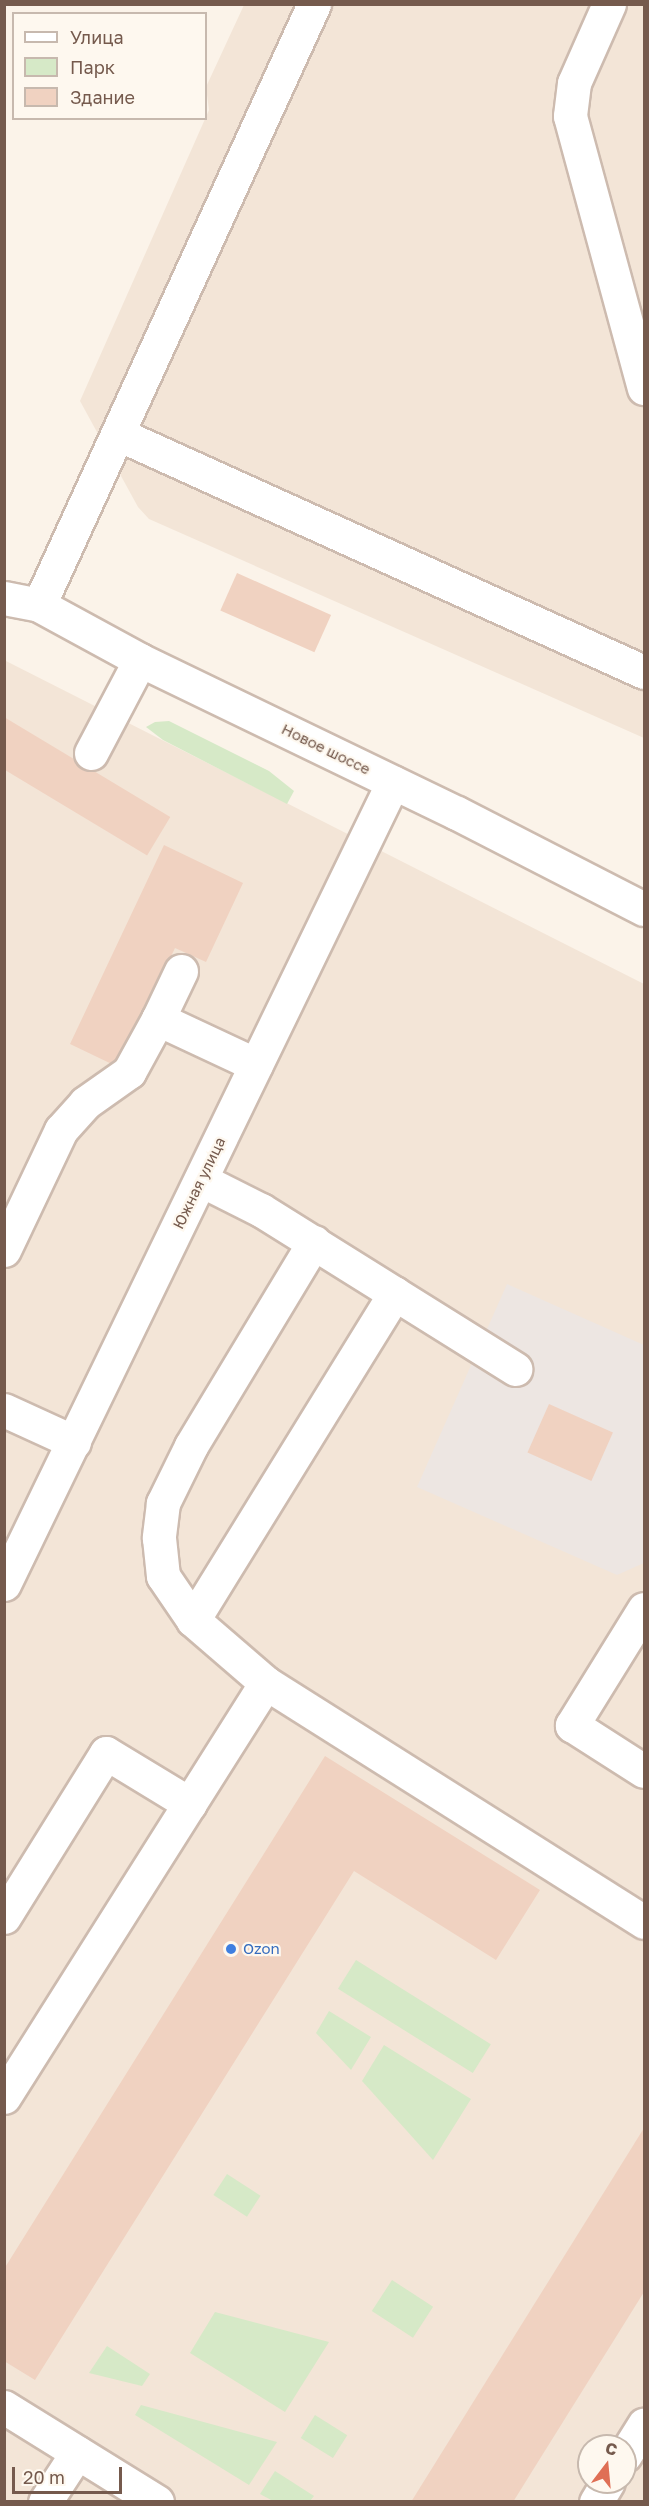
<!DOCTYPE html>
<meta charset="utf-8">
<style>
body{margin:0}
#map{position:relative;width:649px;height:2506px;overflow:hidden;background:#fbf3e9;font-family:"Golos Text",sans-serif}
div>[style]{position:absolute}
.residential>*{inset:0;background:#f3e5d7}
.industrial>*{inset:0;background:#ede6e2}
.green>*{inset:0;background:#d6e9c7;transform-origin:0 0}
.building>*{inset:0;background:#f0d2c1;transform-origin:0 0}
.roads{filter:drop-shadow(2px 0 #cdbbaf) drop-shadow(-2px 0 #cdbbaf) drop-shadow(0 2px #cdbbaf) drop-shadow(0 -2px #cdbbaf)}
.minor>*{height:33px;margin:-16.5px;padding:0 16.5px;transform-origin:16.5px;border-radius:16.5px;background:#fff}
.dots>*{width:16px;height:16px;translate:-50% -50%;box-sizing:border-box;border:3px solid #fef8ef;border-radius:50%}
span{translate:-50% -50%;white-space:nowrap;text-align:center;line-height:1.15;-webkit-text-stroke:4.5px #fef8ef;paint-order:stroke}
.street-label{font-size:15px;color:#755a4d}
.shop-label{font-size:15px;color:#366cbe}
.left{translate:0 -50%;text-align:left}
.frame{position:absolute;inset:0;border:6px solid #755a4d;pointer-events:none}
.legend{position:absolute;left:12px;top:12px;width:195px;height:108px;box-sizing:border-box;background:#fef8ef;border:2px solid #c7b9ae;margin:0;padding:8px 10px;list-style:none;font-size:18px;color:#755a4d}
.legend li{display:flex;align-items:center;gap:12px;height:30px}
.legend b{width:30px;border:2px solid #c7b9ae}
.north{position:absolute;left:577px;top:2434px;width:60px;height:60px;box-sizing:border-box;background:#fef8ef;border:2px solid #c7b9ae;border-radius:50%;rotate:16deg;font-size:16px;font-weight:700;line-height:24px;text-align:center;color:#755a4d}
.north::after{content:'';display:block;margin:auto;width:21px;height:27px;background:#df6f55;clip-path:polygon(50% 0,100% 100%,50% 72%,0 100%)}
.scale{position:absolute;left:12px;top:2467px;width:110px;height:27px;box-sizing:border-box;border:3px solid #755a4d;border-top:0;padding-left:8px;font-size:18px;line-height:21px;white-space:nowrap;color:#755a4d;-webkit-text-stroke:4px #fef8ef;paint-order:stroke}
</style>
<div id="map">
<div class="residential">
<i style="clip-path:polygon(244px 5px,644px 5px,644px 738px,149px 519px,138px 507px,80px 401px,209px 110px,206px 87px)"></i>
<i style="clip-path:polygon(evenodd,4px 660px,644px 984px,644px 2501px,5px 2501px,4px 660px,589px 2446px,625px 2446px,625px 2482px,589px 2482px,589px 2446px)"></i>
</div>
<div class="industrial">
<i style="clip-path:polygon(507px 1284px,644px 1345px,644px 1563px,617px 1575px,417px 1487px)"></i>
</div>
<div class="green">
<i style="clip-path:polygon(169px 721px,269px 771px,294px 791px,287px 804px,163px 740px,146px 727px,155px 722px)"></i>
<i style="left:356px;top:1960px;width:159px;height:34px;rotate:32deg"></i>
<i style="clip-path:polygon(329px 2011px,371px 2037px,351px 2070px,316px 2033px)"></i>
<i style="clip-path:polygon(384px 2045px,471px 2099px,433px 2160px,362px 2081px)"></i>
<i style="left:227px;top:2174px;width:40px;height:25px;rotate:33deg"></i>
<i style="left:392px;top:2280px;width:49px;height:37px;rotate:33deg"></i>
<i style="clip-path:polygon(215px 2312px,329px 2342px,285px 2412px,190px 2353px)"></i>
<i style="clip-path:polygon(107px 2346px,150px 2374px,142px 2386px,89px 2373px)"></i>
<i style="clip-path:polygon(141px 2405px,277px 2442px,249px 2485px,135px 2415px)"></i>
<i style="left:315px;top:2415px;width:38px;height:27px;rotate:32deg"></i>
<i style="clip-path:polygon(275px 2471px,314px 2496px,310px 2501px,273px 2501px,260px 2494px)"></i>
</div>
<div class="building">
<i style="left:237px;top:573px;width:103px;height:41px;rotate:24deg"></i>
<i style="left:4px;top:717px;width:194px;height:45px;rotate:31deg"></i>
<i style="clip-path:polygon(164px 845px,243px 883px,206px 962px,175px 948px,118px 1067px,70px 1044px)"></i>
<i style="left:549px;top:1404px;width:70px;height:53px;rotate:24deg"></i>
<i style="clip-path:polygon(325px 1756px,540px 1890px,496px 1960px,354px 1871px,35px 2380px,4px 2361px,4px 2269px)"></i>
<i style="clip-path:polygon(644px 2128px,644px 2292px,513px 2502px,411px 2502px)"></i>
</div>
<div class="roads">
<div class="minor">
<i style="left:609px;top:4px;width:86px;rotate:113.9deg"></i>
<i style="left:574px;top:83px;width:33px;rotate:97deg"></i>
<i style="left:570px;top:116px;width:282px;rotate:74.8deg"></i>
<i style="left:118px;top:434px;width:577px;rotate:24.35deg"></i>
<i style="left:4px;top:598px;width:36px;rotate:11deg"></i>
<i style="left:39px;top:605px;width:115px;rotate:28.6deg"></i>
<i style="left:140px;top:660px;width:352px;rotate:25.8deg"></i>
<i style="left:457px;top:813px;width:210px;rotate:27.2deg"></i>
<i style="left:39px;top:605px;width:661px;rotate:-65.41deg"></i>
<i style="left:91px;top:753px;width:105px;rotate:-62.2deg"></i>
<i style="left:181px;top:971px;width:53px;rotate:115.6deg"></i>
<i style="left:158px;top:1019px;width:108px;rotate:25.1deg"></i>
<i style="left:201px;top:1180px;width:67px;rotate:26.6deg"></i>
<i style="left:261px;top:1210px;width:300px;rotate:32deg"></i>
<i style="left:314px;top:1242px;width:238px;rotate:121.1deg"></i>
<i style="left:191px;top:1446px;width:64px;rotate:116.2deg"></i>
<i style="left:163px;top:1503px;width:35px;rotate:97deg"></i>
<i style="left:159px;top:1538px;width:38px;rotate:84deg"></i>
<i style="left:163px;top:1576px;width:53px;rotate:55.7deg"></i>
<i style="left:193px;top:1620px;width:96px;rotate:40.8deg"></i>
<i style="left:266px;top:1683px;width:447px;rotate:32.3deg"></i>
<i style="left:4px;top:1250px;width:133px;rotate:-64.6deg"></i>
<i style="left:61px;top:1130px;width:36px;rotate:-48deg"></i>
<i style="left:85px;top:1103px;width:54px;rotate:-35.2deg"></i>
<i style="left:129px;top:1072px;width:60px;rotate:-61.3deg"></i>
<i style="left:4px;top:1410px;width:77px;rotate:24.6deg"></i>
<i style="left:4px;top:1584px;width:891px;rotate:-64.12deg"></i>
<i style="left:644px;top:1609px;width:137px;rotate:121.8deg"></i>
<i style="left:572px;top:1725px;width:85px;rotate:32.6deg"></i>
<i style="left:193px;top:1620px;width:384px;rotate:-58.3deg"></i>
<i style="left:4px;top:1917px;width:193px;rotate:-58.1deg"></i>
<i style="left:106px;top:1753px;width:98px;rotate:31.3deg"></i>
<i style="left:4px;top:2097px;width:490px;rotate:-57.7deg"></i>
<i style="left:4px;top:2407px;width:180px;rotate:31.8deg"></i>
<i style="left:625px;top:2455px;width:36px;rotate:-58deg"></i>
<i style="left:45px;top:2502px;width:59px;rotate:-56.9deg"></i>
<i style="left:596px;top:2502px;width:23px;rotate:-59deg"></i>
</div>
</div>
<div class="dots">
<i style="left:231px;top:1949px;background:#3f7fe0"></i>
</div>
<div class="street-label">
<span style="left:326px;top:749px;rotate:26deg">Новое шоссе</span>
<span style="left:199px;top:1183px;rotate:-64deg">Южная улица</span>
</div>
<div class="shop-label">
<span class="left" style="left:243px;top:1949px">Ozon</span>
</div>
<div class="frame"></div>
<ul class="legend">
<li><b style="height:8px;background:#fff"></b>Улица</li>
<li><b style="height:16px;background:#d6e9c7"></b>Парк</li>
<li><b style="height:16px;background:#f0d2c1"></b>Здание</li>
</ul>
<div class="north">С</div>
<div class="scale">20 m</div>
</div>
